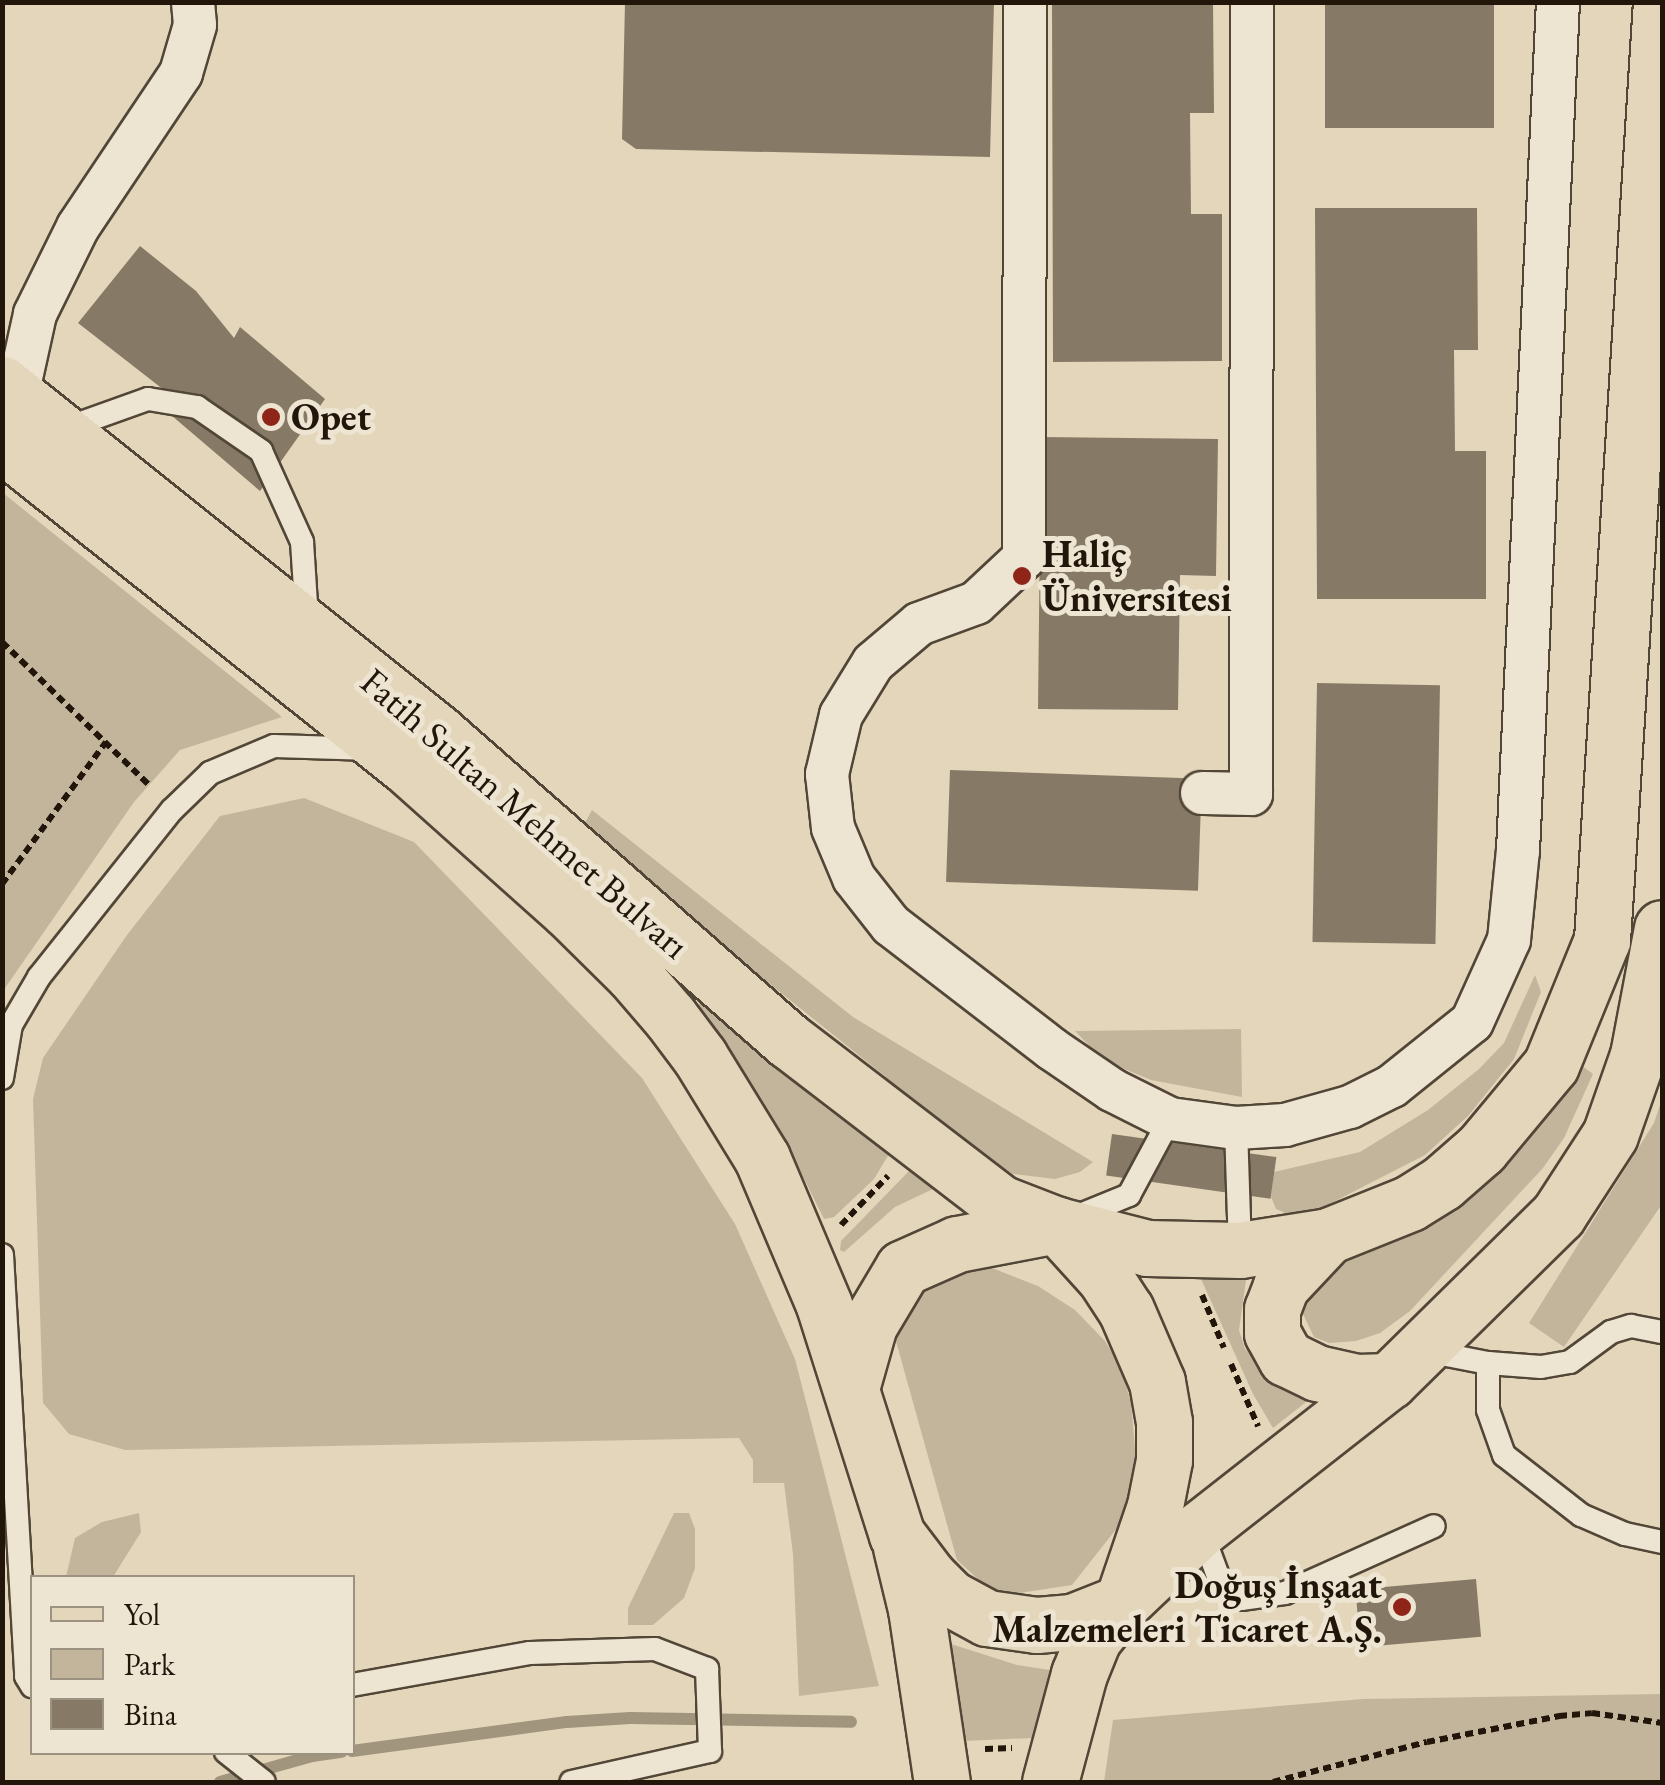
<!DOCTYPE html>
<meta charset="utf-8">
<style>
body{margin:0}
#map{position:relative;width:1665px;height:1785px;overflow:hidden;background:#e3d6ba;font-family:"EB Garamond",serif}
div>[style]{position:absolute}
.green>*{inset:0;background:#c2b59c}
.stream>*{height:12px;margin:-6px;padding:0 6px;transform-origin:6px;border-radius:6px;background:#a1957e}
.building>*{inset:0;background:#867a66;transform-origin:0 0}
.path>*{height:6px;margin-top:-3px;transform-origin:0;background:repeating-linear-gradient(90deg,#22160b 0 8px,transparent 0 13px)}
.roads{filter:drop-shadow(2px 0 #524637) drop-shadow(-2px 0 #524637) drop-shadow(0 2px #524637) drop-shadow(0 -2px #524637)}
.service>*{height:22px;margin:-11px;padding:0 11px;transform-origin:11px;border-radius:11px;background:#ede4d2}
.minor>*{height:42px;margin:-21px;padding:0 21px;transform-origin:21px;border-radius:21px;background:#ede4d2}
.primary>*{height:55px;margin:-27.5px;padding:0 27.5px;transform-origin:27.5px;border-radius:27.5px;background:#e3d6ba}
.dots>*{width:28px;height:28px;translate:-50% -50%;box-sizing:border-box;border:5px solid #ede4d2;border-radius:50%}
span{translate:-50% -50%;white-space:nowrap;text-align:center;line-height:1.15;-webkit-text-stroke:10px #ede4d2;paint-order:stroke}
.poi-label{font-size:38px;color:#22160b;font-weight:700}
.left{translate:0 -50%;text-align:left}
.right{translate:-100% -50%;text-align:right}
.street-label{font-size:38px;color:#22160b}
.frame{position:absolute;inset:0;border:5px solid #22160b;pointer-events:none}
.legend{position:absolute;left:30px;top:1575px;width:325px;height:180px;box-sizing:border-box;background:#ede4d2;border:2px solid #9c9282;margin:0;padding:12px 18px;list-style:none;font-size:30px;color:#22160b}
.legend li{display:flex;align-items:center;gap:20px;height:50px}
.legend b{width:50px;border:2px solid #9c9282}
</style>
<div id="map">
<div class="green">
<i style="clip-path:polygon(3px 493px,282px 717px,180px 750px,134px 802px,3px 991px)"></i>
<i style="clip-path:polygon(304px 798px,414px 842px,642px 1078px,735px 1224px,795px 1359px,879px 1686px,799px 1696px,793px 1554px,784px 1483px,753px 1483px,753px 1460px,739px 1438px,125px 1450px,69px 1434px,43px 1403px,33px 1099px,43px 1058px,127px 935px,220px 816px)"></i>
<i style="clip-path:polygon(592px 810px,853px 1017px,1093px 1162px,1080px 1172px,1055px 1179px,1013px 1174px,881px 1087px,886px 1077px,580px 832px)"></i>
<i style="clip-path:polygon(1535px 975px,1541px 992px,1514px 1059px,1468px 1116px,1425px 1155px,1300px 1219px,1276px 1209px,1271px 1197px,1274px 1172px,1360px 1152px,1428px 1110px,1479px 1069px,1504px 1043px)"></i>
<i style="clip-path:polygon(701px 1002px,826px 1108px,889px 1154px,874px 1179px,834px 1217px,824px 1219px,781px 1132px,695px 1008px)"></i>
<i style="clip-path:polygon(1241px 1029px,1242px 1097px,1151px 1080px,1103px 1060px,1075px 1031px)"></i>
<i style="clip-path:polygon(1581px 1065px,1593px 1074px,1564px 1138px,1543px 1168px,1410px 1311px,1380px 1333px,1356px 1341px,1329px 1343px,1314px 1337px,1301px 1310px,1307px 1294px,1319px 1280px,1499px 1163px)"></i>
<i style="clip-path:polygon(1662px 1099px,1662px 1204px,1564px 1347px,1529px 1323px,1654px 1123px)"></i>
<i style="clip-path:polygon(909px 1171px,933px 1189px,895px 1207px,844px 1252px,840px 1250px,841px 1241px)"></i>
<i style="clip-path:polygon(958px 1263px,992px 1268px,1038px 1286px,1075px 1310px,1105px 1341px,1120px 1366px,1131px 1402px,1136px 1461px,1132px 1489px,1121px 1523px,1072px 1585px,1013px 1594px,989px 1589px,957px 1560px,892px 1327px,898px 1305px)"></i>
<i style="clip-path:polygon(1201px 1279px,1246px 1280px,1239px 1330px,1245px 1349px,1275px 1379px,1315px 1395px,1273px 1428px,1253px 1394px)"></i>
<i style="clip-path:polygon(139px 1513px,141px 1532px,113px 1577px,66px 1577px,75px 1538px,102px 1522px)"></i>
<i style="clip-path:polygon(674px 1513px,689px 1513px,695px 1529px,695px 1568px,684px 1598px,653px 1625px,628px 1625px,628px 1608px)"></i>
<i style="clip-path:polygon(951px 1644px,1017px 1665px,1050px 1670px,1032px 1738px,963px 1741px)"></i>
<i style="clip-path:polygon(1662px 1694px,1662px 1782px,1104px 1782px,1113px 1720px,1363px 1699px)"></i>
</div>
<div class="stream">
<i style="left:352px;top:1751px;width:217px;rotate:-7.7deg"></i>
<i style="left:567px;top:1722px;width:63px;rotate:-3.6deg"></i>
<i style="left:630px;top:1718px;width:221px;rotate:1deg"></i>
<i style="left:220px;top:1782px;width:96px;rotate:-15.8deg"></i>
<i style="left:312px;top:1756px;width:30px;rotate:-8deg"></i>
</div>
<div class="building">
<i style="clip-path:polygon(625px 2px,994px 2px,990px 157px,636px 149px,622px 139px)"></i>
<i style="clip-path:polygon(1052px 2px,1213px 2px,1214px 113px,1190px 113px,1191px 214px,1222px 214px,1222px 361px,1053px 362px)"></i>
<i style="left:1325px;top:2px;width:169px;height:126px"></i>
<i style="clip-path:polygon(1315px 208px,1477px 208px,1478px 350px,1454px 350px,1455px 451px,1486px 451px,1486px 599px,1317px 599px)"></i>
<i style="clip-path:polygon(140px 246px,196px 291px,234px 338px,240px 327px,325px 399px,260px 491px,171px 415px,182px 404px,78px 323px)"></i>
<i style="clip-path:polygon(1041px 437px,1218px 439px,1216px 576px,1180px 575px,1178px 710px,1038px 709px)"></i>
<i style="left:1317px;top:683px;width:123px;height:259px;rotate:1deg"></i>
<i style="left:950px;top:770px;width:252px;height:112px;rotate:2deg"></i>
<i style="left:1112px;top:1134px;width:166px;height:42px;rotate:8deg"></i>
<i style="left:1476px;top:1579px;width:58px;height:121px;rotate:85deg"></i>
</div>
<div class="path">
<i style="left:2px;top:642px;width:208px;rotate:44.2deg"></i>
<i style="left:2px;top:884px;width:176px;rotate:-53.8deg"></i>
<i style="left:841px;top:1225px;width:68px;rotate:-46.2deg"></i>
<i style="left:1202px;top:1295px;width:57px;rotate:67.5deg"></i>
<i style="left:1231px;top:1364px;width:68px;rotate:66.5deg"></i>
<i style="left:985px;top:1749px;width:27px;rotate:-2deg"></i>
<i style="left:1273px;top:1782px;width:159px;rotate:-14.6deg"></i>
<i style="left:1427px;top:1742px;width:135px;rotate:-11.1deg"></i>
<i style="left:1559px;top:1716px;width:33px;rotate:-5deg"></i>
<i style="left:1592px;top:1713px;width:71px;rotate:8.1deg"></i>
</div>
<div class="roads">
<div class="service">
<i style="left:64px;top:429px;width:89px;rotate:-19.7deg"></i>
<i style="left:148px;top:399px;width:50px;rotate:9.3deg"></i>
<i style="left:197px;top:407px;width:78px;rotate:34.5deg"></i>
<i style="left:261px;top:451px;width:100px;rotate:65.7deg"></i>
<i style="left:302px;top:542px;width:77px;rotate:86.3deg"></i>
<i style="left:2px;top:1078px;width:54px;rotate:-80.4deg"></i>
<i style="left:11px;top:1025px;width:56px;rotate:-59.7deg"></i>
<i style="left:39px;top:977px;width:213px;rotate:-51.5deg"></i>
<i style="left:172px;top:810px;width:53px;rotate:-44.2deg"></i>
<i style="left:210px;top:773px;width:69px;rotate:-22.9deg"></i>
<i style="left:274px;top:746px;width:97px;rotate:1.8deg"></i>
<i style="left:1236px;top:1128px;width:122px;rotate:88.1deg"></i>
<i style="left:1073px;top:1218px;width:61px;rotate:-22.3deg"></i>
<i style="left:1129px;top:1195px;width:86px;rotate:-61.7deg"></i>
<i style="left:2px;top:1255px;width:422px;rotate:86.7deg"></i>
<i style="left:26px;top:1676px;width:12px;rotate:59deg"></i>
<i style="left:1426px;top:1351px;width:63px;rotate:11deg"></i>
<i style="left:1488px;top:1363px;width:53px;rotate:4.3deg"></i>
<i style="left:1541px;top:1367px;width:29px;rotate:-10deg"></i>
<i style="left:1570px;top:1362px;width:51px;rotate:-36.2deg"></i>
<i style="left:1611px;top:1332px;width:21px;rotate:-17deg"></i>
<i style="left:1631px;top:1326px;width:32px;rotate:11deg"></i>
<i style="left:1488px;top:1363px;width:47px;rotate:90deg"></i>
<i style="left:1488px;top:1410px;width:48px;rotate:70.4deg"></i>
<i style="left:1504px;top:1455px;width:98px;rotate:37.9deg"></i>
<i style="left:1581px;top:1515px;width:48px;rotate:23.4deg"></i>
<i style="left:1625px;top:1534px;width:38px;rotate:12deg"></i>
<i style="left:1201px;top:1530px;width:58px;rotate:69.7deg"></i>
<i style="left:1221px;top:1584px;width:25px;rotate:37deg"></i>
<i style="left:1241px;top:1599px;width:44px;rotate:-7.8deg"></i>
<i style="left:1285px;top:1593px;width:163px;rotate:-24.2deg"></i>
<i style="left:352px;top:1685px;width:181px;rotate:-10.2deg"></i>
<i style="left:530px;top:1653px;width:125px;rotate:-1.8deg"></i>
<i style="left:655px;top:1649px;width:56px;rotate:21deg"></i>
<i style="left:707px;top:1669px;width:82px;rotate:87.9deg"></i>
<i style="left:710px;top:1751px;width:142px;rotate:167.4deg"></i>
<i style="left:226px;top:1752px;width:48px;rotate:38.3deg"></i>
</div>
<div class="minor">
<i style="left:1025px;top:2px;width:556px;rotate:90.1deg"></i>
<i style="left:1024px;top:558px;width:66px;rotate:136.8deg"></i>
<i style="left:976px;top:603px;width:61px;rotate:159.8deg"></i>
<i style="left:919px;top:624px;width:60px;rotate:139.7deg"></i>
<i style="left:873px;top:663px;width:61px;rotate:121.6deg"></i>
<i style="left:841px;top:715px;width:61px;rotate:103.3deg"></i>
<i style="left:827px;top:774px;width:54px;rotate:83.7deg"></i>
<i style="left:833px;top:828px;width:54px;rotate:67.2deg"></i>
<i style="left:854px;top:878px;width:60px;rotate:51.8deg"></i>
<i style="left:891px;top:925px;width:203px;rotate:37.6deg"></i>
<i style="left:1052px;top:1049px;width:73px;rotate:34.3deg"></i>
<i style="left:1112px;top:1090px;width:65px;rotate:26.6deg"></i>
<i style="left:1170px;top:1119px;width:67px;rotate:7.8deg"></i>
<i style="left:1236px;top:1128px;width:49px;rotate:-3.5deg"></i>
<i style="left:1285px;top:1125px;width:67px;rotate:-15.5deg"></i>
<i style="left:1350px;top:1107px;width:47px;rotate:-26.6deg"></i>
<i style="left:1392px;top:1086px;width:102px;rotate:-38.7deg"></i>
<i style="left:1472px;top:1022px;width:90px;rotate:-65.7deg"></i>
<i style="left:1509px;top:940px;width:90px;rotate:-84.3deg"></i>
<i style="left:1518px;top:850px;width:849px;rotate:-87.3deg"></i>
<i style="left:17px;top:396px;width:84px;rotate:-77.6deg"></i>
<i style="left:35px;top:314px;width:97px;rotate:-63.7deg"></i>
<i style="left:78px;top:227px;width:185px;rotate:-56.2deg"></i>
<i style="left:181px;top:73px;width:50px;rotate:-73.7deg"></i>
<i style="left:195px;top:25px;width:23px;rotate:-95deg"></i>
<i style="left:1202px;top:793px;width:49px;rotate:1.2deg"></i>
<i style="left:1251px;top:794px;width:792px;rotate:-89.93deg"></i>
</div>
<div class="primary">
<i style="left:2px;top:384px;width:557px;rotate:38.66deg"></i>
<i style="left:437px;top:732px;width:468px;rotate:41.3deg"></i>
<i style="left:789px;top:1041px;width:266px;rotate:37.5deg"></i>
<i style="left:1000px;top:1203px;width:61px;rotate:21.1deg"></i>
<i style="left:1057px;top:1225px;width:93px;rotate:14.3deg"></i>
<i style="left:1147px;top:1248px;width:93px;rotate:1.2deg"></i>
<i style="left:1240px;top:1250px;width:89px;rotate:-9deg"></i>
<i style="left:1328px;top:1236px;width:88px;rotate:-21.9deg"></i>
<i style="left:1410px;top:1203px;width:38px;rotate:-32deg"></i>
<i style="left:1442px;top:1183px;width:52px;rotate:-41.1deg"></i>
<i style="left:1481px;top:1149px;width:109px;rotate:-50.2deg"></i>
<i style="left:1551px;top:1065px;width:135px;rotate:-67.8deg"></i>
<i style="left:1602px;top:940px;width:940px;rotate:-86.4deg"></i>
<i style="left:2px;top:444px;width:520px;rotate:38.52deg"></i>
<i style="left:409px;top:768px;width:213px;rotate:41.8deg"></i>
<i style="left:568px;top:910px;width:91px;rotate:44.6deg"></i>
<i style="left:633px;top:974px;width:57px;rotate:49.3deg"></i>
<i style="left:670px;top:1017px;width:50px;rotate:53.1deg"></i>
<i style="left:700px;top:1057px;width:119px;rotate:58.5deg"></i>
<i style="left:762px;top:1158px;width:160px;rotate:67.1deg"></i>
<i style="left:824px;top:1305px;width:241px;rotate:72.4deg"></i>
<i style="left:897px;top:1535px;width:53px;rotate:52.7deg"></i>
<i style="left:929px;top:1577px;width:30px;rotate:45deg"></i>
<i style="left:950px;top:1598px;width:42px;rotate:28.4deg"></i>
<i style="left:987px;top:1618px;width:50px;rotate:8deg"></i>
<i style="left:1037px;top:1625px;width:35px;rotate:-5deg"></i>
<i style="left:1072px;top:1622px;width:55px;rotate:-21.4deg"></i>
<i style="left:1057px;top:1225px;width:72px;rotate:47.8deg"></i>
<i style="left:1105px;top:1278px;width:38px;rotate:57deg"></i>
<i style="left:1126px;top:1310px;width:78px;rotate:66.7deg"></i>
<i style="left:1157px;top:1382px;width:41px;rotate:80.1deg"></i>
<i style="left:1164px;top:1422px;width:38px;rotate:90deg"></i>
<i style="left:1164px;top:1460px;width:47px;rotate:101.1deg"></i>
<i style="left:1155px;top:1506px;width:93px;rotate:108.8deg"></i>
<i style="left:1328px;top:1236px;width:69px;rotate:133.2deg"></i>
<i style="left:1281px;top:1286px;width:25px;rotate:111deg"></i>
<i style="left:1272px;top:1309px;width:24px;rotate:90deg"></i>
<i style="left:1272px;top:1333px;width:29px;rotate:61deg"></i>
<i style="left:1286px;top:1358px;width:34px;rotate:26deg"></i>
<i style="left:1317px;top:1373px;width:41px;rotate:12.7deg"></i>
<i style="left:1357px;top:1382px;width:32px;rotate:-2deg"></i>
<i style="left:852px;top:1385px;width:62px;rotate:-74.2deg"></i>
<i style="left:869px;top:1325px;width:66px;rotate:-59.2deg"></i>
<i style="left:903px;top:1268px;width:59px;rotate:-24deg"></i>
<i style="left:957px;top:1244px;width:102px;rotate:-10.8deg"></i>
<i style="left:901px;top:1547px;width:64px;rotate:76.4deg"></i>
<i style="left:916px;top:1609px;width:175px;rotate:81.5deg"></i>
<i style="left:1050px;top:1782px;width:112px;rotate:-75deg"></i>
<i style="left:1079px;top:1674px;width:38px;rotate:-68deg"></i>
<i style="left:1093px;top:1639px;width:48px;rotate:-51deg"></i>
<i style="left:1123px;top:1602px;width:106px;rotate:-43.5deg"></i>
<i style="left:1200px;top:1529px;width:240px;rotate:-38.1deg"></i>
<i style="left:1389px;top:1381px;width:237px;rotate:-44.5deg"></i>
<i style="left:1558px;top:1215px;width:95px;rotate:-57deg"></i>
<i style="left:1610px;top:1135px;width:85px;rotate:-70.7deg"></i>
<i style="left:1638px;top:1055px;width:129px;rotate:-79.3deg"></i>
</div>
</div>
<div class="dots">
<i style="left:271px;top:417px;background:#8f2418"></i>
<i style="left:1022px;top:576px;background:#8f2418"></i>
<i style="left:1402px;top:1607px;background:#8f2418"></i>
</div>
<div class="poi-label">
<span class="left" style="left:291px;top:417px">Opet</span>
<span class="left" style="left:1042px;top:576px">Haliç<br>Üniversitesi</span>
<span class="right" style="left:1382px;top:1607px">Doğuş İnşaat<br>Malzemeleri Ticaret A.Ş.</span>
</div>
<div class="street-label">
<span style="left:525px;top:813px;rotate:41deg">Fatih Sultan Mehmet Bulvarı</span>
</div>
<div class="frame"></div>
<ul class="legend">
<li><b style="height:12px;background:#e3d6ba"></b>Yol</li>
<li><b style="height:28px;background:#c2b59c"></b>Park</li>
<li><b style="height:28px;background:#867a66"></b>Bina</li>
</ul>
</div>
